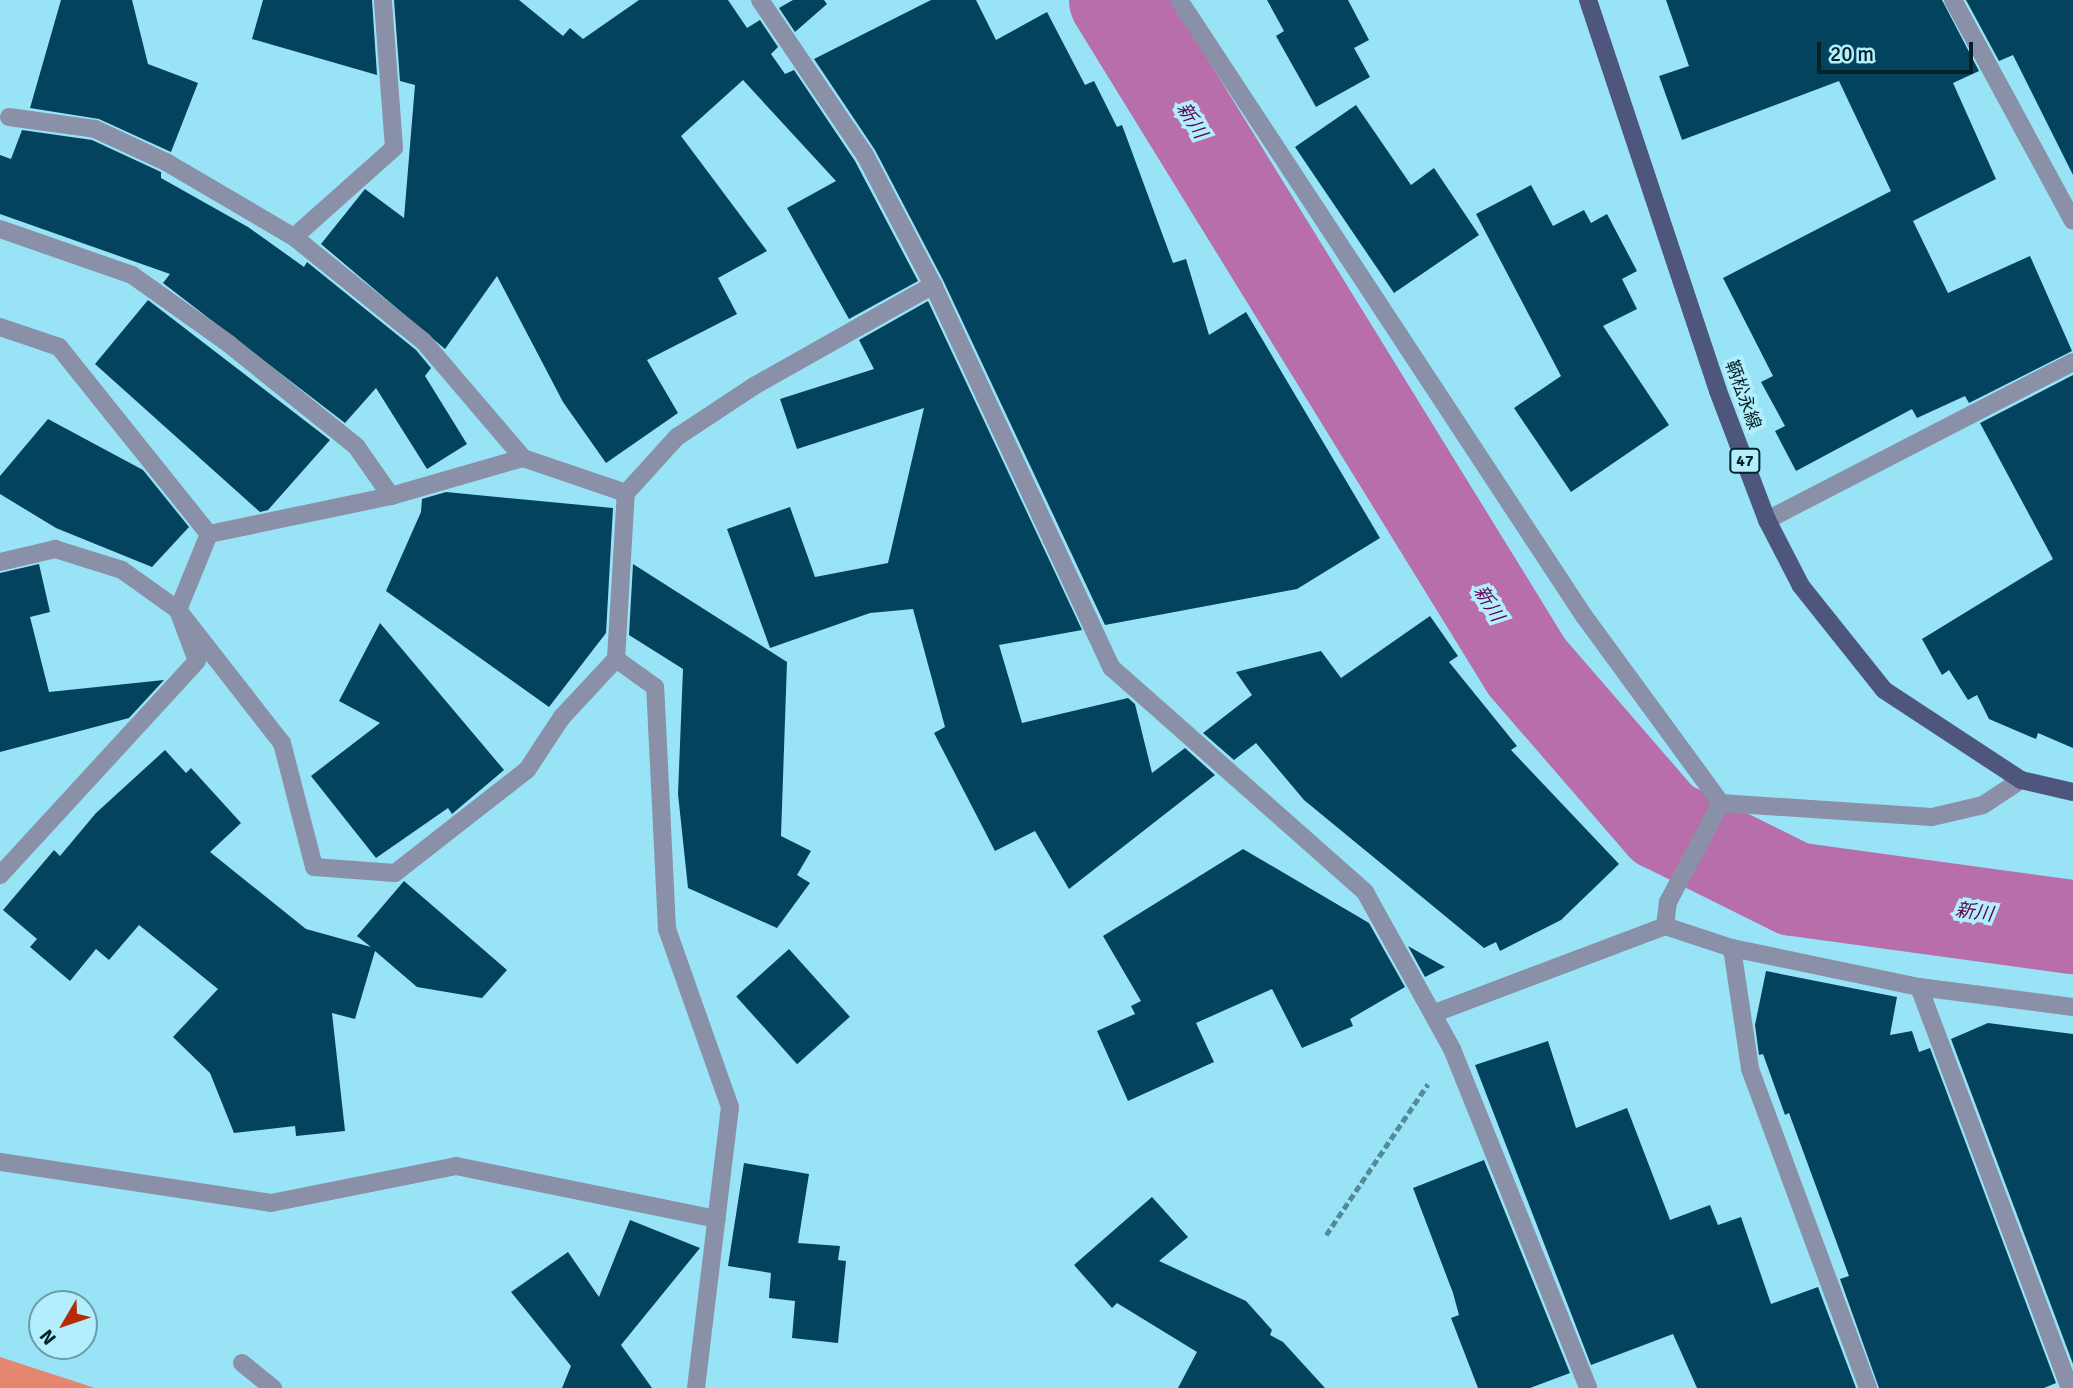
<!DOCTYPE html>
<meta charset="utf-8">
<style>
body{margin:0}
#map{position:relative;width:2073px;height:1388px;overflow:hidden;background:#98e3f5;font-family:Signika,"Noto Sans JP",sans-serif}
div>[style]{position:absolute}
.green>*{inset:0;background:#e48670}
.river>*{height:94px;margin:-47px;padding:0 47px;transform-origin:47px;border-radius:47px;background:#b86eaa}
.building>*{inset:0;background:#04435e;transform-origin:0 0}
.path>*{height:4.5px;margin-top:-2.25px;transform-origin:0;background:repeating-linear-gradient(90deg,#548b98 0 7px,transparent 0 10.5px)}
.street>*{height:18px;margin:-9px;padding:0 9px;transform-origin:9px;border-radius:9px;background:#8a90a7}
.primary>*{height:18px;margin:-9px;padding:0 9px;transform-origin:9px;border-radius:9px;background:#4e567e}
span{translate:-50% -50%;white-space:nowrap;text-align:center;line-height:1.15;-webkit-text-stroke:7px #b3eefc;paint-order:stroke}
.shield-label span{padding:2px 5px;background:#b3eefc;border:2px solid;border-radius:5px;-webkit-text-stroke-width:0}
.shield-label{font-size:16px;color:#022228;font-weight:700}
.street-label{font-size:18px;color:#022228}
.water-label{font-size:19px;color:#620057;font-style:italic}
.north{position:absolute;left:28px;top:1290px;width:70px;height:70px;box-sizing:border-box;background:#b3eefc;border:2px solid #6c9ca7;border-radius:50%;rotate:231deg;font-size:19px;font-weight:700;line-height:28px;text-align:center;color:#022228}
.north::after{content:'';display:block;margin:auto;width:24px;height:32px;background:#b62b06;clip-path:polygon(50% 0,100% 100%,50% 72%,0 100%)}
.scale{position:absolute;left:1817px;top:42px;width:156px;height:32px;box-sizing:border-box;border:4px solid #022228;border-top:0;padding-left:9px;font-size:21px;line-height:24px;white-space:nowrap;color:#022228;-webkit-text-stroke:5px #b3eefc;paint-order:stroke}
</style>
<div id="map">
<div class="green">
<i style="clip-path:polygon(0 1357px,95px 1388px,0 1388px)"></i>
</div>
<div class="river">
<i style="left:1116px;top:0;width:783px;rotate:58.36deg"></i>
<i style="left:1527px;top:667px;width:208px;rotate:49.1deg"></i>
<i style="left:1663px;top:824px;width:146px;rotate:26.4deg"></i>
<i style="left:1794px;top:889px;width:282px;rotate:7.8deg"></i>
</div>
<div class="building">
<i style="clip-path:polygon(61px 0,132px 0,148px 64px,198px 83px,171px 152px,99px 119px,30px 108px)"></i>
<i style="clip-path:polygon(263px 0,372px 0,377px 75px,252px 39px)"></i>
<i style="clip-path:polygon(394px 0,519px 0,563px 36px,570px 28px,583px 39px,639px 0,728px 0,747px 28px,760px 20px,778px 47px,771px 54px,785px 74px,794px 70px,855px 161px,918px 281px,849px 319px,787px 208px,836px 181px,743px 80px,681px 136px,767px 251px,718px 278px,737px 314px,647px 360px,678px 413px,606px 463px,563px 402px,497px 276px,445px 349px,321px 244px,365px 189px,404px 218px,415px 85px,400px 81px)"></i>
<i style="clip-path:polygon(793px 0,824px 0,827px 4px,795px 32px,779px 8px)"></i>
<i style="clip-path:polygon(931px 0,976px 0,996px 40px,1047px 12px,1085px 85px,1094px 81px,1117px 127px,1122px 125px,1173px 263px,1186px 259px,1209px 335px,1246px 312px,1380px 538px,1297px 589px,1105px 625px,943px 280px,875px 150px,814px 59px)"></i>
<i style="clip-path:polygon(1267px 0,1348px 0,1369px 40px,1354px 48px,1370px 77px,1316px 107px,1276px 36px,1284px 31px)"></i>
<i style="clip-path:polygon(1666px 0,1942px 0,1979px 71px,1953px 83px,1996px 179px,1913px 221px,1948px 293px,2030px 256px,2072px 351px,1969px 403px,1965px 396px,1917px 418px,1912px 409px,1796px 471px,1775px 431px,1785px 426px,1761px 382px,1773px 376px,1723px 278px,1891px 191px,1839px 81px,1682px 140px,1659px 76px,1689px 66px)"></i>
<i style="clip-path:polygon(1966px 0,2073px 0,2073px 175px,2013px 55px,1999px 61px)"></i>
<i style="clip-path:polygon(1356px 105px,1411px 185px,1434px 168px,1479px 235px,1394px 293px,1295px 147px)"></i>
<i style="clip-path:polygon(22px 130px,92px 140px,161px 172px,161px 178px,248px 227px,304px 267px,307px 262px,416px 350px,431px 368px,425px 376px,467px 444px,427px 469px,376px 388px,345px 423px,163px 283px,170px 274px,0 214px,0 155px,11px 159px)"></i>
<i style="clip-path:polygon(1531px 185px,1553px 226px,1584px 210px,1591px 223px,1607px 214px,1637px 271px,1622px 279px,1637px 309px,1603px 326px,1669px 425px,1571px 492px,1514px 408px,1561px 376px,1476px 214px)"></i>
<i style="clip-path:polygon(148px 300px,330px 440px,268px 510px,260px 512px,95px 364px)"></i>
<i style="clip-path:polygon(928px 301px,1082px 630px,999px 645px,1022px 723px,1128px 698px,1135px 704px,1152px 773px,1185px 748px,1215px 775px,1069px 889px,1035px 831px,995px 851px,934px 733px,945px 727px,913px 609px,870px 613px,770px 648px,727px 529px,790px 507px,815px 577px,888px 563px,924px 408px,797px 449px,780px 399px,874px 369px,859px 340px)"></i>
<i style="clip-path:polygon(2073px 375px,2073px 748px,2038px 733px,2036px 739px,1989px 719px,1977px 695px,1968px 700px,1949px 670px,1942px 675px,1922px 639px,2053px 559px,1980px 423px)"></i>
<i style="clip-path:polygon(48px 419px,143px 470px,189px 527px,152px 567px,56px 528px,0 494px,0 476px)"></i>
<i style="clip-path:polygon(446px 492px,613px 508px,606px 633px,549px 707px,386px 591px,421px 512px,422px 499px)"></i>
<i style="clip-path:polygon(39px 564px,50px 612px,30px 617px,49px 692px,164px 680px,129px 718px,0 752px,0 573px)"></i>
<i style="clip-path:polygon(633px 564px,787px 662px,781px 836px,811px 851px,797px 875px,810px 883px,777px 928px,688px 888px,678px 794px,683px 669px,629px 635px)"></i>
<i style="clip-path:polygon(1430px 616px,1458px 656px,1449px 662px,1517px 746px,1511px 750px,1619px 864px,1561px 920px,1500px 951px,1496px 942px,1484px 948px,1304px 800px,1256px 743px,1234px 760px,1203px 733px,1252px 695px,1236px 672px,1321px 651px,1341px 678px)"></i>
<i style="clip-path:polygon(380px 623px,504px 770px,452px 814px,448px 808px,376px 858px,311px 776px,380px 723px,339px 701px)"></i>
<i style="clip-path:polygon(165px 750px,186px 773px,191px 768px,241px 823px,210px 852px,306px 929px,371px 947px,357px 936px,404px 881px,507px 970px,482px 998px,417px 987px,375px 951px,355px 1019px,332px 1013px,345px 1131px,296px 1136px,295px 1126px,234px 1133px,210px 1073px,173px 1037px,218px 989px,139px 925px,109px 960px,96px 949px,70px 981px,30px 947px,37px 939px,3px 910px,54px 850px,60px 856px,96px 813px)"></i>
<i style="clip-path:polygon(1243px 849px,1369px 923px,1405px 987px,1350px 1019px,1353px 1026px,1302px 1048px,1272px 989px,1196px 1023px,1214px 1062px,1128px 1101px,1097px 1031px,1135px 1014px,1131px 1006px,1141px 1001px,1103px 936px)"></i>
<i style="clip-path:polygon(1408px 946px,1445px 967px,1425px 977px)"></i>
<i style="left:789px;top:949px;width:91px;height:71px;rotate:48deg"></i>
<i style="clip-path:polygon(1766px 971px,1897px 997px,1890px 1035px,1912px 1031px,1919px 1052px,1930px 1048px,2056px 1383px,2044px 1388px,1879px 1388px,1840px 1279px,1849px 1276px,1789px 1113px,1785px 1115px,1763px 1054px,1759px 1055px,1755px 1025px)"></i>
<i style="clip-path:polygon(1988px 1023px,2073px 1034px,2073px 1364px,1951px 1039px)"></i>
<i style="clip-path:polygon(1548px 1041px,1576px 1128px,1627px 1108px,1670px 1220px,1710px 1205px,1718px 1225px,1741px 1217px,1771px 1304px,1818px 1287px,1856px 1388px,1697px 1388px,1673px 1334px,1591px 1365px,1475px 1065px)"></i>
<i style="clip-path:polygon(1484px 1160px,1570px 1373px,1530px 1388px,1478px 1388px,1451px 1318px,1459px 1315px,1453px 1293px,1413px 1188px)"></i>
<i style="clip-path:polygon(744px 1163px,809px 1174px,798px 1243px,840px 1246px,838px 1260px,846px 1261px,838px 1343px,792px 1338px,795px 1301px,769px 1298px,771px 1273px,728px 1266px)"></i>
<i style="clip-path:polygon(1152px 1197px,1188px 1237px,1159px 1261px,1246px 1301px,1272px 1330px,1270px 1335px,1283px 1342px,1325px 1388px,1178px 1388px,1197px 1352px,1117px 1303px,1112px 1308px,1074px 1265px)"></i>
<i style="clip-path:polygon(630px 1220px,700px 1248px,621px 1345px,652px 1388px,562px 1388px,571px 1366px,511px 1292px,568px 1252px,599px 1297px)"></i>
</div>
<div class="path">
<i style="left:1326px;top:1235px;width:182px;rotate:-56deg"></i>
</div>
<div class="street">
<i style="left:760px;top:0;width:187px;rotate:55.9deg"></i>
<i style="left:865px;top:155px;width:147px;rotate:62.4deg"></i>
<i style="left:933px;top:285px;width:423px;rotate:65deg"></i>
<i style="left:1112px;top:668px;width:338px;rotate:41.5deg"></i>
<i style="left:1365px;top:892px;width:179px;rotate:61deg"></i>
<i style="left:1452px;top:1049px;width:365px;rotate:68.1deg"></i>
<i style="left:1179px;top:0;width:737px;rotate:56.68deg"></i>
<i style="left:1584px;top:616px;width:232px;rotate:53.8deg"></i>
<i style="left:1721px;top:803px;width:211px;rotate:3.8deg"></i>
<i style="left:1932px;top:817px;width:52px;rotate:-13.2deg"></i>
<i style="left:1983px;top:805px;width:45px;rotate:-33.3deg"></i>
<i style="left:1953px;top:0;width:251px;rotate:61.5deg"></i>
<i style="left:9px;top:117px;width:87px;rotate:7.9deg"></i>
<i style="left:95px;top:129px;width:78px;rotate:24.9deg"></i>
<i style="left:166px;top:162px;width:148px;rotate:30.4deg"></i>
<i style="left:294px;top:237px;width:167px;rotate:38.9deg"></i>
<i style="left:424px;top:342px;width:153px;rotate:49.5deg"></i>
<i style="left:0;top:229px;width:140px;rotate:19.2deg"></i>
<i style="left:132px;top:275px;width:119px;rotate:35.4deg"></i>
<i style="left:229px;top:344px;width:163px;rotate:38.8deg"></i>
<i style="left:356px;top:446px;width:61px;rotate:55deg"></i>
<i style="left:294px;top:237px;width:134px;rotate:-41.7deg"></i>
<i style="left:394px;top:148px;width:148px;rotate:-94.3deg"></i>
<i style="left:0;top:327px;width:62px;rotate:18.7deg"></i>
<i style="left:59px;top:347px;width:240px;rotate:51.3deg"></i>
<i style="left:209px;top:534px;width:82px;rotate:112.2deg"></i>
<i style="left:178px;top:610px;width:54px;rotate:69.6deg"></i>
<i style="left:197px;top:661px;width:291px;rotate:132.6deg"></i>
<i style="left:1767px;top:520px;width:344px;rotate:-27.3deg"></i>
<i style="left:209px;top:534px;width:186px;rotate:-11.8deg"></i>
<i style="left:391px;top:496px;width:137px;rotate:-16.1deg"></i>
<i style="left:523px;top:458px;width:109px;rotate:18.8deg"></i>
<i style="left:0;top:562px;width:57px;rotate:-13.3deg"></i>
<i style="left:55px;top:549px;width:70px;rotate:17.4deg"></i>
<i style="left:122px;top:570px;width:69px;rotate:35.5deg"></i>
<i style="left:178px;top:610px;width:169px;rotate:52deg"></i>
<i style="left:282px;top:743px;width:128px;rotate:75.5deg"></i>
<i style="left:314px;top:867px;width:81px;rotate:4.2deg"></i>
<i style="left:395px;top:873px;width:167px;rotate:-38deg"></i>
<i style="left:527px;top:770px;width:64px;rotate:-56.6deg"></i>
<i style="left:562px;top:717px;width:79px;rotate:-47deg"></i>
<i style="left:1665px;top:926px;width:24px;rotate:-83deg"></i>
<i style="left:1668px;top:902px;width:112px;rotate:-61.8deg"></i>
<i style="left:1732px;top:948px;width:122px;rotate:81.5deg"></i>
<i style="left:1750px;top:1069px;width:340px;rotate:69.7deg"></i>
<i style="left:1919px;top:987px;width:428px;rotate:69.4deg"></i>
<i style="left:1435px;top:1013px;width:246px;rotate:-20.7deg"></i>
<i style="left:1665px;top:926px;width:71px;rotate:18.2deg"></i>
<i style="left:1732px;top:948px;width:191px;rotate:11.8deg"></i>
<i style="left:1919px;top:987px;width:155px;rotate:7.4deg"></i>
<i style="left:0;top:1162px;width:274px;rotate:8.6deg"></i>
<i style="left:271px;top:1203px;width:189px;rotate:-11.3deg"></i>
<i style="left:456px;top:1166px;width:266px;rotate:11.5deg"></i>
<i style="left:242px;top:1363px;width:40px;rotate:39deg"></i>
<i style="left:696px;top:1388px;width:283px;rotate:-83.1deg"></i>
<i style="left:730px;top:1107px;width:189px;rotate:-109.5deg"></i>
<i style="left:667px;top:929px;width:242px;rotate:-92.8deg"></i>
<i style="left:655px;top:687px;width:48px;rotate:-144.3deg"></i>
<i style="left:616px;top:659px;width:166px;rotate:-86.6deg"></i>
<i style="left:626px;top:493px;width:76px;rotate:-47.7deg"></i>
<i style="left:677px;top:437px;width:92px;rotate:-33.5deg"></i>
<i style="left:754px;top:386px;width:206px;rotate:-29.4deg"></i>
</div>
<div class="primary">
<i style="left:1588px;top:0;width:412px;rotate:71.6deg"></i>
<i style="left:1718px;top:391px;width:138px;rotate:69.2deg"></i>
<i style="left:1767px;top:520px;width:74px;rotate:62.7deg"></i>
<i style="left:1801px;top:586px;width:133px;rotate:51.4deg"></i>
<i style="left:1884px;top:690px;width:164px;rotate:33.3deg"></i>
<i style="left:2021px;top:780px;width:53px;rotate:13deg"></i>
</div>
<div class="shield-label">
<span style="left:1745px;top:461px">47</span>
</div>
<div class="street-label">
<span style="left:1743px;top:395px;rotate:70deg">鞆松永線</span>
</div>
<div class="water-label">
<span style="left:1191px;top:121px;rotate:58deg">新川</span>
<span style="left:1488px;top:604px;rotate:58deg">新川</span>
<span style="left:1974px;top:913px;rotate:8deg">新川</span>
</div>
<div class="north">N</div>
<div class="scale">20 m</div>
</div>
